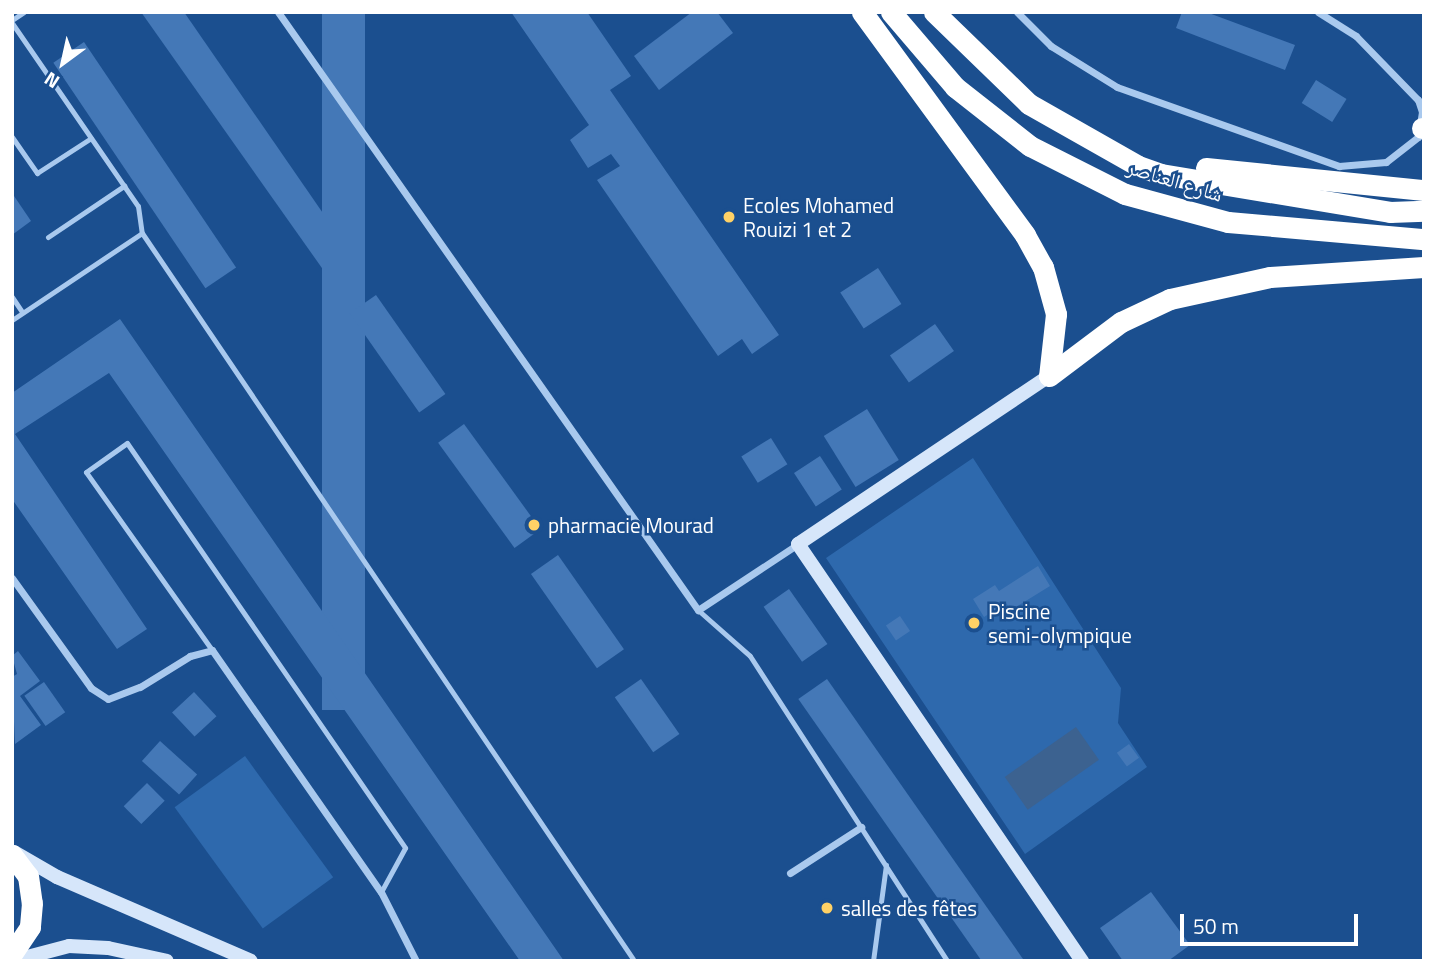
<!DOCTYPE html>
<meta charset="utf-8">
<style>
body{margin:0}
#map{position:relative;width:1436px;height:973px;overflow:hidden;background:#1b4f8f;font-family:"Titillium Web","Noto Naskh Arabic",sans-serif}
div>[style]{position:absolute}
.green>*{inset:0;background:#2e69ad;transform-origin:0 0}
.water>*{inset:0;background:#3c6290;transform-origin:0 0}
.building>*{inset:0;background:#4478b7;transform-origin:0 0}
.lane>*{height:5px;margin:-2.5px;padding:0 2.5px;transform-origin:2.5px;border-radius:2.5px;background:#a9c9ee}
.street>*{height:7px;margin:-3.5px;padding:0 3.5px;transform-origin:3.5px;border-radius:3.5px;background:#a9c9ee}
.secondary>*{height:14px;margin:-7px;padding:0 7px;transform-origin:7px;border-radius:7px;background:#d6e6fa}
.highway>*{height:21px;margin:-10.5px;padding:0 10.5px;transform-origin:10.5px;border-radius:10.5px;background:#fff}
.dots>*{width:19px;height:19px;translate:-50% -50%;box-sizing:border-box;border:4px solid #1b4f8f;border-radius:50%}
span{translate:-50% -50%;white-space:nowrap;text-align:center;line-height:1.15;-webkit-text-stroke:5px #1b4f8f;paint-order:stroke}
.street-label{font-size:21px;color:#fff}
.poi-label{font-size:21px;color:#fff}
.left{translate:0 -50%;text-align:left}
.frame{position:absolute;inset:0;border:14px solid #fff;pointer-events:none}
.north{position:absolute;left:28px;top:28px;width:70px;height:70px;-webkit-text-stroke:5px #1b4f8f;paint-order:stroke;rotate:213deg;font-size:19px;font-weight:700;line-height:28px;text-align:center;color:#fff}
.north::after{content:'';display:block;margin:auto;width:24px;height:32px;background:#fff;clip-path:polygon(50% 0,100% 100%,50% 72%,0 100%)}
.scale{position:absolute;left:1180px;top:914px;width:178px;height:32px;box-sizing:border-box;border:4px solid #fff;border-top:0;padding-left:9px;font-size:21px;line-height:24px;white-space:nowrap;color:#fff;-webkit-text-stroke:5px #1b4f8f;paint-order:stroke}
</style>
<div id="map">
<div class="green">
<i style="clip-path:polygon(973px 458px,1121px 688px,1118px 723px,1147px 767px,1025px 854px,826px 558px)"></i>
<i style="left:245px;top:756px;width:150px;height:87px;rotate:54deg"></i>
</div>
<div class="water">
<i style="left:1076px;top:727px;width:40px;height:87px;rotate:55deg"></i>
</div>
<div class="building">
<i style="clip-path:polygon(141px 12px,184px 12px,356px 261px,329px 278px)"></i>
<i style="left:322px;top:12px;width:43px;height:698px"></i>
<i style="clip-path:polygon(511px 12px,587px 12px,631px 76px,610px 90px,779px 335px,752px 354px,742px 339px,718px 356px,597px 180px,620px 166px,611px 154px,588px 168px,570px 140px,589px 125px)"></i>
<i style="clip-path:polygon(692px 12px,717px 12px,733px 33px,659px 90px,634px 56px)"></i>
<i style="clip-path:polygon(1182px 12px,1206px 12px,1295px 45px,1285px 70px,1176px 28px)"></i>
<i style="left:84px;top:42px;width:272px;height:37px;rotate:56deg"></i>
<i style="left:1316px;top:80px;width:36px;height:27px;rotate:32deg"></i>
<i style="clip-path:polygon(12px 193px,31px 221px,12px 235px)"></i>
<i style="left:878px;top:268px;width:43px;height:45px;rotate:57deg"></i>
<i style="left:376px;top:295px;width:121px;height:32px;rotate:55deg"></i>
<i style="clip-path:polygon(120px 319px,564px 961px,520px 961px,109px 373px,15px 434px,147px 629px,117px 649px,12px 499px,12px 393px)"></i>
<i style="left:935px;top:324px;width:33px;height:55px;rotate:55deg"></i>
<i style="left:867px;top:409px;width:60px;height:51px;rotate:58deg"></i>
<i style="left:464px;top:424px;width:130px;height:32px;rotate:54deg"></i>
<i style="left:771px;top:438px;width:31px;height:35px;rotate:58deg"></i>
<i style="left:820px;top:456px;width:40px;height:31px;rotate:57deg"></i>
<i style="left:558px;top:555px;width:115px;height:33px;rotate:55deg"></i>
<i style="clip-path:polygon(1038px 566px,1050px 586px,1011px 610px,1006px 603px,984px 617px,973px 599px,995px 585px,999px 591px)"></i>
<i style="left:789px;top:589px;width:67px;height:31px;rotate:55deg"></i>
<i style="left:900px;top:616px;width:18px;height:17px;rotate:56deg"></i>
<i style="clip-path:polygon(18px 651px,40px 681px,20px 696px,41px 725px,15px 744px,12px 677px,17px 674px,12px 656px)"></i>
<i style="left:641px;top:679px;width:67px;height:32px;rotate:55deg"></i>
<i style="left:827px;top:679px;width:342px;height:35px;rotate:55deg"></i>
<i style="left:44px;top:682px;width:37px;height:24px;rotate:55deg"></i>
<i style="left:194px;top:692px;width:33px;height:30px;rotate:47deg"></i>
<i style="left:160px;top:741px;width:50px;height:27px;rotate:42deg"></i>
<i style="left:1129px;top:744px;width:17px;height:15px;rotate:54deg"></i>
<i style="left:147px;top:783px;width:25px;height:33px;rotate:45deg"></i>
<i style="clip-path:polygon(1151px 892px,1190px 945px,1168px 961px,1123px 961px,1100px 928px)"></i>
</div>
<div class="lane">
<i style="left:12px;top:20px;width:14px;rotate:-34deg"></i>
<i style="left:12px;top:23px;width:222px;rotate:55.5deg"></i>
<i style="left:138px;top:206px;width:27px;rotate:82deg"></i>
<i style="left:12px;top:137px;width:44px;rotate:55.2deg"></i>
<i style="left:37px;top:173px;width:64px;rotate:-32.9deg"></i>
<i style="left:48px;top:237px;width:92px;rotate:-33.9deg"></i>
<i style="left:12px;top:297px;width:18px;rotate:56deg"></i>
<i style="left:12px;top:320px;width:156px;rotate:-33.8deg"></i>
<i style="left:142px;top:233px;width:876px;rotate:55.93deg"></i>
<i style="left:698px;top:610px;width:69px;rotate:41.5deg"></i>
<i style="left:750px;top:656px;width:363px;rotate:57.1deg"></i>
<i style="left:212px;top:650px;width:218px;rotate:-125.3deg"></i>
<i style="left:86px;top:472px;width:50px;rotate:-35.3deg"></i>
<i style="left:127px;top:443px;width:491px;rotate:55.5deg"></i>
<i style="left:405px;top:848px;width:50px;rotate:118.6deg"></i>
<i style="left:873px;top:961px;width:97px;rotate:-82.3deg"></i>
</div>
<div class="street">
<i style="left:278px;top:12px;width:731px;rotate:54.92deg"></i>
<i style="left:698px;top:610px;width:120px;rotate:-33.4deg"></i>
<i style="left:1017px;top:12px;width:48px;rotate:45deg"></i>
<i style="left:1051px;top:46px;width:78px;rotate:31.8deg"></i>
<i style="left:1117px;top:87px;width:236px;rotate:19.6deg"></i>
<i style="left:1339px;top:166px;width:47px;rotate:-4.9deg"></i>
<i style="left:1386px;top:162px;width:41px;rotate:-38deg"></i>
<i style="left:1418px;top:137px;width:25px;rotate:-81deg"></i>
<i style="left:1422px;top:112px;width:13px;rotate:-108deg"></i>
<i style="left:1418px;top:100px;width:89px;rotate:-134.1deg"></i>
<i style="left:1356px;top:36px;width:45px;rotate:-147.7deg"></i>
<i style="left:12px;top:578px;width:135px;rotate:54.3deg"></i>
<i style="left:91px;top:688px;width:20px;rotate:33deg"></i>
<i style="left:108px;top:699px;width:34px;rotate:-21deg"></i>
<i style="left:140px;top:687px;width:59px;rotate:-31.8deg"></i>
<i style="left:190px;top:656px;width:23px;rotate:-15deg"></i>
<i style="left:212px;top:650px;width:295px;rotate:55.1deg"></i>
<i style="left:381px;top:892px;width:77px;rotate:63.1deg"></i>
<i style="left:790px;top:873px;width:85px;rotate:-32.9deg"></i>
</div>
<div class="secondary">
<i style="left:1049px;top:376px;width:302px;rotate:146.2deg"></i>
<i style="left:798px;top:544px;width:505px;rotate:55.74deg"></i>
<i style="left:14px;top:852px;width:50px;rotate:30.2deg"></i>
<i style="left:57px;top:877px;width:211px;rotate:23.4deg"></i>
<i style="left:12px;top:961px;width:59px;rotate:-14.7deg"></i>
<i style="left:69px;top:946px;width:39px;rotate:3deg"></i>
<i style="left:108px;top:948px;width:60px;rotate:12.4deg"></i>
</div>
<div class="highway">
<i style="left:862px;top:12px;width:276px;rotate:53.8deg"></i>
<i style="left:1025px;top:235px;width:37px;rotate:61deg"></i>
<i style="left:1043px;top:267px;width:49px;rotate:74.5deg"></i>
<i style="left:1056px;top:314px;width:62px;rotate:96.4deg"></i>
<i style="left:891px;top:12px;width:99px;rotate:49.5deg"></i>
<i style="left:955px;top:87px;width:95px;rotate:38.2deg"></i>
<i style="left:1030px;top:146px;width:106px;rotate:26.8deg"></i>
<i style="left:1125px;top:194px;width:107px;rotate:15.2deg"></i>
<i style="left:1228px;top:222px;width:197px;rotate:5deg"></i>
<i style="left:934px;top:12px;width:132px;rotate:44.1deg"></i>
<i style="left:1029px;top:104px;width:125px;rotate:29.6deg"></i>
<i style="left:1138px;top:166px;width:24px;rotate:19deg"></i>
<i style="left:1161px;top:174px;width:232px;rotate:9.4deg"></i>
<i style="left:1390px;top:212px;width:34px;rotate:-2deg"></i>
<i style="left:1422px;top:128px;width:2px"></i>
<i style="left:1206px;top:168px;width:219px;rotate:5.8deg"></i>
<i style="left:1049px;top:376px;width:90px;rotate:-36.9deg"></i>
<i style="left:1121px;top:322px;width:54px;rotate:-25.1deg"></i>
<i style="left:1170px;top:299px;width:102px;rotate:-12.4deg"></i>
<i style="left:1270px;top:277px;width:154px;rotate:-3.7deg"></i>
<i style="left:12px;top:855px;width:26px;rotate:53deg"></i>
<i style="left:28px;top:876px;width:27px;rotate:82deg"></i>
<i style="left:32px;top:903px;width:24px;rotate:95deg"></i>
<i style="left:30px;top:927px;width:32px;rotate:124deg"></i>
</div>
<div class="dots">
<i style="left:729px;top:217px;background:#ffd166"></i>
<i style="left:534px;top:525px;background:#ffd166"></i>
<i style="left:974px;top:623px;background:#ffd166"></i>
<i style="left:827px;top:908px;background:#ffd166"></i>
</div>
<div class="street-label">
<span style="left:1175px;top:180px;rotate:17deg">شارع العناصر</span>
</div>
<div class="poi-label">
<span class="left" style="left:743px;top:217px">Ecoles Mohamed<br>Rouizi 1 et 2</span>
<span class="left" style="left:548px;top:525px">pharmacie Mourad</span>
<span class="left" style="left:988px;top:623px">Piscine<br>semi-olympique</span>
<span class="left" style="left:841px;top:908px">salles des fêtes</span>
</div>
<div class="frame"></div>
<div class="north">N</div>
<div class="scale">50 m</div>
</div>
